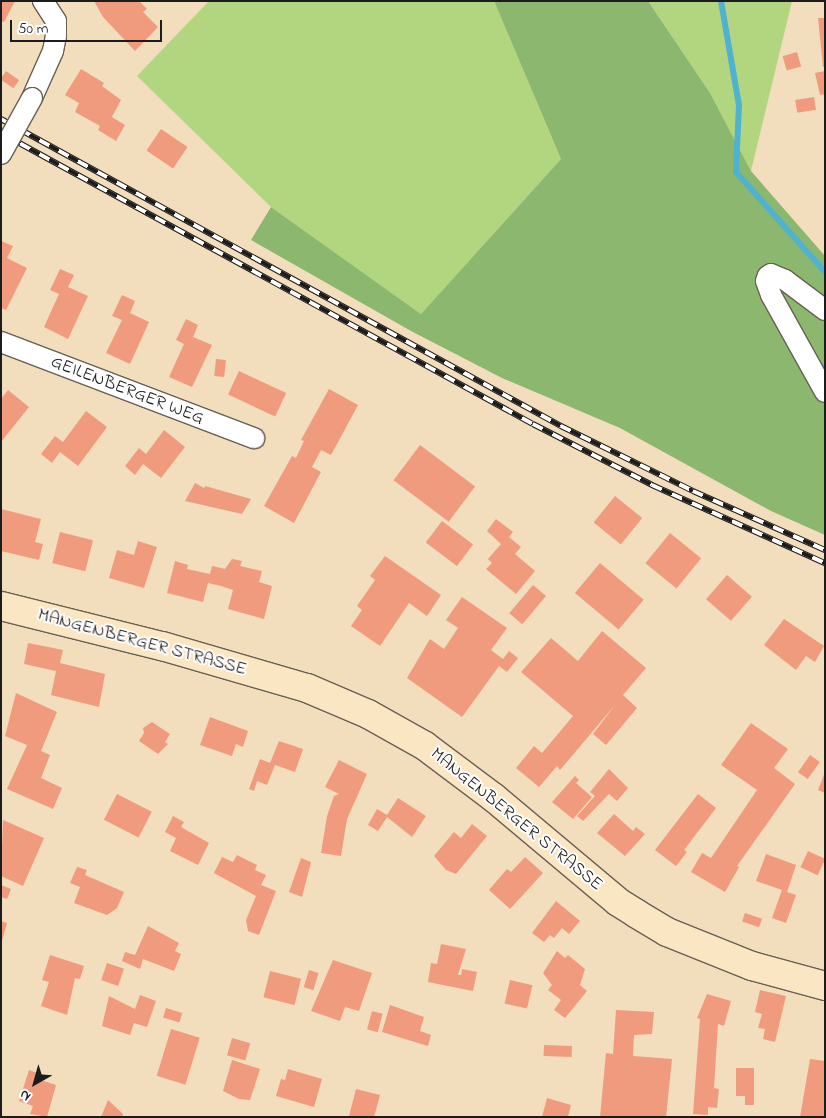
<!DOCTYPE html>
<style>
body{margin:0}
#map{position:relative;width:826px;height:1118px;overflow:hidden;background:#f2ddbd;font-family:"Indie Flower",sans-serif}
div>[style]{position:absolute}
.green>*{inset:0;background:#b1d67f}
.forest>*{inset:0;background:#8cb76e}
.stream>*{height:6px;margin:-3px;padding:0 3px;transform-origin:3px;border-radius:3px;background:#50b2cf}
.building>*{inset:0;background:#f09b7e;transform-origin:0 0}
.roads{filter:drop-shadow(1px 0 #676054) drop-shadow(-1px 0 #676054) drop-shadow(0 1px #676054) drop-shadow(0 -1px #676054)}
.street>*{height:20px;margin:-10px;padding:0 10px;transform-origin:10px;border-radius:10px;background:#fff}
.secondary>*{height:28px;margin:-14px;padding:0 14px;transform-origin:14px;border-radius:14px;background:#fbe6c4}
.rail>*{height:5.5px;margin-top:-2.75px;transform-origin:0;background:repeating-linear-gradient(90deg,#fff 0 11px,#1c1c1c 0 22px);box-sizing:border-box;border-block:1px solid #1c1c1c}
.bridges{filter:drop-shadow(1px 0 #676054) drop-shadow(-1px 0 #676054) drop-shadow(0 1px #676054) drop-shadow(0 -1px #676054)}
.street-bridge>*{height:20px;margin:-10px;padding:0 10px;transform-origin:10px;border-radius:10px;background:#fff}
span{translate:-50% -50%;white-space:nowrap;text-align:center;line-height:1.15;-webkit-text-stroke:4px #fff;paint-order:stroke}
.street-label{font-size:18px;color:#1c1c1c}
.frame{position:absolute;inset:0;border:2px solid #1c1c1c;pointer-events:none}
.north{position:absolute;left:10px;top:1058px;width:50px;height:50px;-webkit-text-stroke:4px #fff;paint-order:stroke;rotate:218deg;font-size:14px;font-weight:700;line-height:20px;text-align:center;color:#1c1c1c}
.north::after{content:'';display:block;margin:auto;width:18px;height:22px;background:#1c1c1c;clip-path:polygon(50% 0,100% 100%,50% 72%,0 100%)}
.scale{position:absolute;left:10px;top:20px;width:152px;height:22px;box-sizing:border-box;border:2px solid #1c1c1c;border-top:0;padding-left:6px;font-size:15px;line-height:18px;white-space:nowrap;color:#1c1c1c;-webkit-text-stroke:4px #fff;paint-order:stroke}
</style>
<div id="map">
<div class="green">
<i style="clip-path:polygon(209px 1px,494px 1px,561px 159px,421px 314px,271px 207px,137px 76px)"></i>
<i style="clip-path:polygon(648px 1px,792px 1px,751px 171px,710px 93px)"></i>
</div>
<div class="forest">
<i style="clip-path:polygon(494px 1px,648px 1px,710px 93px,751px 171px,825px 256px,825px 535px,771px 511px,620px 428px,502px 378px,411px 331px,251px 240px,271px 207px,421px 314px,561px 159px)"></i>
</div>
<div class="stream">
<i style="left:721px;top:1px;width:106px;rotate:80.2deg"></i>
<i style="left:739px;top:105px;width:67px;rotate:92.6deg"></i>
<i style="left:736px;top:172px;width:134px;rotate:48.3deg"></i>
</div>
<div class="building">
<i style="clip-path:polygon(1px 1px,15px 1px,4px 22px,1px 21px)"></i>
<i style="clip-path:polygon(94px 1px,139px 1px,147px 9px,143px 12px,158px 27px,135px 51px,103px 17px)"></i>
<i style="clip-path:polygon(818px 18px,825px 18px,825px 67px,823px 67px)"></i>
<i style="left:797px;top:52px;width:15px;height:15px;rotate:74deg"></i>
<i style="clip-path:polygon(81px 69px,104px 83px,102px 86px,121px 100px,112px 117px,125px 125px,116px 141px,98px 130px,100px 126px,75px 112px,79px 103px,65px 95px)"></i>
<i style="left:6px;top:71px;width:16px;height:10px;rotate:35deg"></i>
<i style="clip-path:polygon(825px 71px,825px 94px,820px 95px,815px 73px)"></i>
<i style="left:814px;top:97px;width:13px;height:19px;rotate:81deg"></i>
<i style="left:161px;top:129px;width:32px;height:26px;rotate:34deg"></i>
<i style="clip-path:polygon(1px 241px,13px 246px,7px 258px,27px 268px,6px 310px,1px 308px)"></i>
<i style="clip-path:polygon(60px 269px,74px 275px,68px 287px,88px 296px,68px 339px,44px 327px,59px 294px,50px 290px)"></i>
<i style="clip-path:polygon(122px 295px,135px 301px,130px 313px,149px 322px,130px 364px,106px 353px,122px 320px,112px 316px)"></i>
<i style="clip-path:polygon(186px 319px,198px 325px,193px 337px,212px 345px,192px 387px,169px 377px,184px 344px,176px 340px)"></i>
<i style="left:216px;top:359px;width:10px;height:17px;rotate:6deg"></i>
<i style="left:239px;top:371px;width:52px;height:26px;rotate:25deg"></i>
<i style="clip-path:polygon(329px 389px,358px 405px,331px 455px,321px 450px,312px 467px,321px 472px,294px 523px,264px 506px,292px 456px,296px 458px,304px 441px,301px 440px)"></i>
<i style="clip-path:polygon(8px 390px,29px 407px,1px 442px,1px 399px)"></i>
<i style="clip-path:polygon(86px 411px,107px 427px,78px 466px,60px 452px,52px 463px,41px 454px,55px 436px,63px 442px)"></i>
<i style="clip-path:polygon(164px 430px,185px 447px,161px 478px,143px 464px,135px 475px,125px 466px,139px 448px,146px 454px)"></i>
<i style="left:420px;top:445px;width:69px;height:44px;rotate:37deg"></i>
<i style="clip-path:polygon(195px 483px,204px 488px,205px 486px,251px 499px,242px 514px,185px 501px)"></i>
<i style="left:615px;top:496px;width:35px;height:34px;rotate:39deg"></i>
<i style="clip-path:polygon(1px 509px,41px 519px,35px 542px,43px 544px,39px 560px,1px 551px)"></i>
<i style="clip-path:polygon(496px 519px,513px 532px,509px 537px,521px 547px,515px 554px,535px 571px,516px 594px,486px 569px,492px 563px,488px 559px,501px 544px,487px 531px)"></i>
<i style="left:442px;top:521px;width:39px;height:27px;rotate:37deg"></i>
<i style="left:60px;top:532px;width:34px;height:32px;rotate:14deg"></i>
<i style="left:670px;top:533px;width:40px;height:39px;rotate:39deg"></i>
<i style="clip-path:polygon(138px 541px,157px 547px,144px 588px,109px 578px,117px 550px,134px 555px)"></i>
<i style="clip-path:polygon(385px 556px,441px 595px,427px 616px,409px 603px,380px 646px,351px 626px,362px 610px,357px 606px,375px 580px,370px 576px)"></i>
<i style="clip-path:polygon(232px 559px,242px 561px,240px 566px,262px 571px,259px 582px,272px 586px,264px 619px,228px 609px,233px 590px,221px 586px,208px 583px,203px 602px,167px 593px,175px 561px,188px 565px,187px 569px,210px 574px,212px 566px,225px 569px)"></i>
<i style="left:600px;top:563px;width:57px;height:39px;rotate:40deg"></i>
<i style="left:727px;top:575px;width:33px;height:32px;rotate:41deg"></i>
<i style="left:533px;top:585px;width:17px;height:37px;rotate:40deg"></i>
<i style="clip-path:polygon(462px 597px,507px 628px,491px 650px,503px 659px,509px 651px,518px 658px,507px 672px,499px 666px,462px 717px,407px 678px,430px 639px,444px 649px,458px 628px,446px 620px)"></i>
<i style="clip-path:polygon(784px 619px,824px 646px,815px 662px,806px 656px,796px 670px,764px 645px)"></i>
<i style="clip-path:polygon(602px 631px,646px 668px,623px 695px,637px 708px,606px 745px,593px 734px,615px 705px,560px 770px,557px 766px,539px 787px,516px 768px,534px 746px,542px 753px,573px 716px,521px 672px,551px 638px,578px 661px)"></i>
<i style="clip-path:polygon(28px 643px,63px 650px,60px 663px,105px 674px,99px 707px,51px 695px,56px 671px,24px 664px)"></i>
<i style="clip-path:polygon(16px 693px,57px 712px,41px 751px,50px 755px,41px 778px,62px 788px,53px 809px,7px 789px,27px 745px,5px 736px)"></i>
<i style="clip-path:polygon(210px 717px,248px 731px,243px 747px,236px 744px,232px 756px,200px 745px)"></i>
<i style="clip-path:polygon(152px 722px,170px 734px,165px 742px,168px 744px,158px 754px,139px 741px,144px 733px,143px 728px)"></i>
<i style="clip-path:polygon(751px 723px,788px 749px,774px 768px,795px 784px,737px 866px,739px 867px,725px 892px,691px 872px,702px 853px,711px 858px,757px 790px,721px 765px)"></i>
<i style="clip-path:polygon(279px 741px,303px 749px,295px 772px,275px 765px,267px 785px,257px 781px,254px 791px,249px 789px,260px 759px,270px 763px)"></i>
<i style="left:810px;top:755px;width:12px;height:21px;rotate:35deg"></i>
<i style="clip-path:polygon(339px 760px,367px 774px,347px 819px,341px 856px,321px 853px,327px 816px,334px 796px,339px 794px,325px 787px)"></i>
<i style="clip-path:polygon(609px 769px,628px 788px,617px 801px,609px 794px,583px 821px,577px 816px,595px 796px,590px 792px)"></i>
<i style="clip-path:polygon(825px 772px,825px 793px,818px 790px)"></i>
<i style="clip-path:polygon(575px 776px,579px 780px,576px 783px,592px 797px,573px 819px,552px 802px)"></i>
<i style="left:117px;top:794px;width:39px;height:29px;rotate:27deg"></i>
<i style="clip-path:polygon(698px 794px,716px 808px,684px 850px,687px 852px,676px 866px,655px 850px)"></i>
<i style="clip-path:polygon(398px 798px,426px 816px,412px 837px,387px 817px,378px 831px,368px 825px,377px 809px,387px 815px)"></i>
<i style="clip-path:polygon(614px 814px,633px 831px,636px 827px,645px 834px,625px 856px,597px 833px)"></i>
<i style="clip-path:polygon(173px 816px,184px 822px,181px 827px,209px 843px,198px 865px,170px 851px,176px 838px,165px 832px)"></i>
<i style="clip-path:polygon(3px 820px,44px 838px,23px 886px,1px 876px)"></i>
<i style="clip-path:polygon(472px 824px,487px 836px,456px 874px,446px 870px,434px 856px,454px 832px,461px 838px)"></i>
<i style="left:808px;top:851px;width:19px;height:18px;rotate:25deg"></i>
<i style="clip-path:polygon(766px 854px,796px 865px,787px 892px,796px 895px,786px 923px,772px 918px,782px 890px,756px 881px)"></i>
<i style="clip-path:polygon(237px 855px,257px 865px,255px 870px,266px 875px,261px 885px,276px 891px,259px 935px,248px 931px,246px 920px,256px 896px,214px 873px,222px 857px,233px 862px)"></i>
<i style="clip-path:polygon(525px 857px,543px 873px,510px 909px,489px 890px,507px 869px,511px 872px)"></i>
<i style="clip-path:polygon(301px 858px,311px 862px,302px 897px,289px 892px)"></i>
<i style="clip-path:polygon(77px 867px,87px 870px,85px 875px,124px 892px,117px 908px,107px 915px,74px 903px,80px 887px,70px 883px)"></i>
<i style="clip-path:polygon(1px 885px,11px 889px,7px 899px,1px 897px)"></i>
<i style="clip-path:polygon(556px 901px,580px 921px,569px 934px,562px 928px,554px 938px,550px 935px,544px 942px,532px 933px)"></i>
<i style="left:745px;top:913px;width:18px;height:9px;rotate:19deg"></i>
<i style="clip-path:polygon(1px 921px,7px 923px,2px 941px,1px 941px)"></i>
<i style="clip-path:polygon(148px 926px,179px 943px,175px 951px,181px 954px,174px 971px,143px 959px,140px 969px,122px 961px,125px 952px,135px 955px)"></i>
<i style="clip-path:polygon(441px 944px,466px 949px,458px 975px,461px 975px,462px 969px,477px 972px,473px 991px,428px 982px,431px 963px,437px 964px)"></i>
<i style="clip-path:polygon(557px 951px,565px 958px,568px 955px,585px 969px,580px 985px,587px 991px,565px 1018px,554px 1010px,561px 1000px,548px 990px,552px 985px,543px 973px)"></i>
<i style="clip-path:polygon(50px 955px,84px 966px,80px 979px,75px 978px,67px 1015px,41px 1006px,49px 982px,42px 980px)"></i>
<i style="clip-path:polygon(333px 960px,372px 973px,359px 1011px,345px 1007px,340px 1021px,311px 1011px)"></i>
<i style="left:107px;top:963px;width:18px;height:18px;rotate:19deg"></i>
<i style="left:309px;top:970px;width:10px;height:18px;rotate:17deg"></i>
<i style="left:270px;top:971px;width:32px;height:27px;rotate:14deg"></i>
<i style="left:510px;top:980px;width:23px;height:24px;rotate:13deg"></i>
<i style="clip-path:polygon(760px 990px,786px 996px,775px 1042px,763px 1039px,765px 1029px,758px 1028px,762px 1014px,755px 1012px)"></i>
<i style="clip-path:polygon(707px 994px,731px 1001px,724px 1026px,718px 1024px,714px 1088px,719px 1089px,717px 1108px,708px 1107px,708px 1115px,693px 1114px,700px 1019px,697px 1018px)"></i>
<i style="clip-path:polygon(140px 995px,156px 1001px,147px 1027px,134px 1023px,130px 1035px,102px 1026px,109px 996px,135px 1009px)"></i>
<i style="clip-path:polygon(390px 1005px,424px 1017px,420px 1031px,431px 1035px,428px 1046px,382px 1032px)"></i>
<i style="left:166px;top:1008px;width:17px;height:10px;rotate:17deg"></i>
<i style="clip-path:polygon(616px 1010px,654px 1012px,652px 1034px,634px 1035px,633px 1056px,672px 1059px,666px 1117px,600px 1117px,606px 1053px,613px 1054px)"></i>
<i style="left:372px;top:1011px;width:11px;height:19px;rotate:15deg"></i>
<i style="left:171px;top:1029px;width:30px;height:49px;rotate:17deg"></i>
<i style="left:232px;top:1038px;width:19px;height:18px;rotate:16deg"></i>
<i style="left:544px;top:1045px;width:28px;height:11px;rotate:2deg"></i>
<i style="clip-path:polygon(810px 1059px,825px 1061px,825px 1117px,800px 1117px)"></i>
<i style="clip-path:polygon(232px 1060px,260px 1069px,250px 1100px,239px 1099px,223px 1091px)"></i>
<i style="clip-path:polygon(736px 1068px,754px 1068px,754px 1105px,745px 1105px,745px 1096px,736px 1096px)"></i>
<i style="clip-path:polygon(288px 1069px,322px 1079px,314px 1107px,276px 1096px,281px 1079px,285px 1080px)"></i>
<i style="clip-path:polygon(29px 1070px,43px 1075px,41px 1080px,56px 1085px,47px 1117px,30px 1114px,33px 1106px,19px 1101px)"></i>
<i style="clip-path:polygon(356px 1089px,380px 1095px,374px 1117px,349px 1116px)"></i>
<i style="clip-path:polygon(547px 1098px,571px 1105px,568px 1117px,542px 1117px)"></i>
<i style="clip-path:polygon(108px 1100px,123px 1114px,122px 1117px,101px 1117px)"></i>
</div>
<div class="roads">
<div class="street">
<i style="left:32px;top:98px;width:51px;rotate:-65.9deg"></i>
<i style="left:53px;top:51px;width:15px;rotate:-79deg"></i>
<i style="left:56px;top:36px;width:15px;rotate:-90deg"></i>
<i style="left:56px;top:21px;width:24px;rotate:-123deg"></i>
<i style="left:825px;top:310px;width:50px;rotate:-143.1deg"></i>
<i style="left:785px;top:280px;width:15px;rotate:-157deg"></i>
<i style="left:771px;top:274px;width:4px;rotate:146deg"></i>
<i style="left:768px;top:276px;width:5px;rotate:112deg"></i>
<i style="left:766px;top:281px;width:15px;rotate:70deg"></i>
<i style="left:771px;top:295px;width:111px;rotate:60.9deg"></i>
<i style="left:1px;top:342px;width:271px;rotate:20.8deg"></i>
</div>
<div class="secondary">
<i style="left:1px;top:606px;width:166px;rotate:14deg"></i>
<i style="left:162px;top:646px;width:151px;rotate:16.2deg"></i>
<i style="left:307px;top:688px;width:66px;rotate:23.1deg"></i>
<i style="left:368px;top:714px;width:65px;rotate:29.3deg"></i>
<i style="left:425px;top:746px;width:85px;rotate:36.9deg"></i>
<i style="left:493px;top:797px;width:163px;rotate:40deg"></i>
<i style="left:618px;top:902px;width:22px;rotate:32deg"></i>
<i style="left:637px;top:914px;width:35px;rotate:31deg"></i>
<i style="left:667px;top:932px;width:92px;rotate:21.8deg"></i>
<i style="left:752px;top:966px;width:76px;rotate:15.3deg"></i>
</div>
</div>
<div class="rail">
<i style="left:1px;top:119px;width:639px;rotate:28.73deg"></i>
<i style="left:561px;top:426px;width:147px;rotate:26.2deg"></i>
<i style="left:693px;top:491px;width:145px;rotate:24.1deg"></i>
<i style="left:1px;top:133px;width:606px;rotate:28.68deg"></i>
<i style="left:533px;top:424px;width:134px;rotate:27.1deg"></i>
<i style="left:652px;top:485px;width:190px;rotate:24.3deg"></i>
</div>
<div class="bridges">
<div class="street-bridge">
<i style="left:1px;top:154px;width:64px;rotate:-61deg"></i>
</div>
</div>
<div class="street-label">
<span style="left:127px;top:391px;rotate:21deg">GEILENBERGER WEG</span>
<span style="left:142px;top:643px;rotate:15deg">MANGENBERGER STRASSE</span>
<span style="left:516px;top:820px;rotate:39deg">MANGENBERGER STRASSE</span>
</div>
<div class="frame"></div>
<div class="north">N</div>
<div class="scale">50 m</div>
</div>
